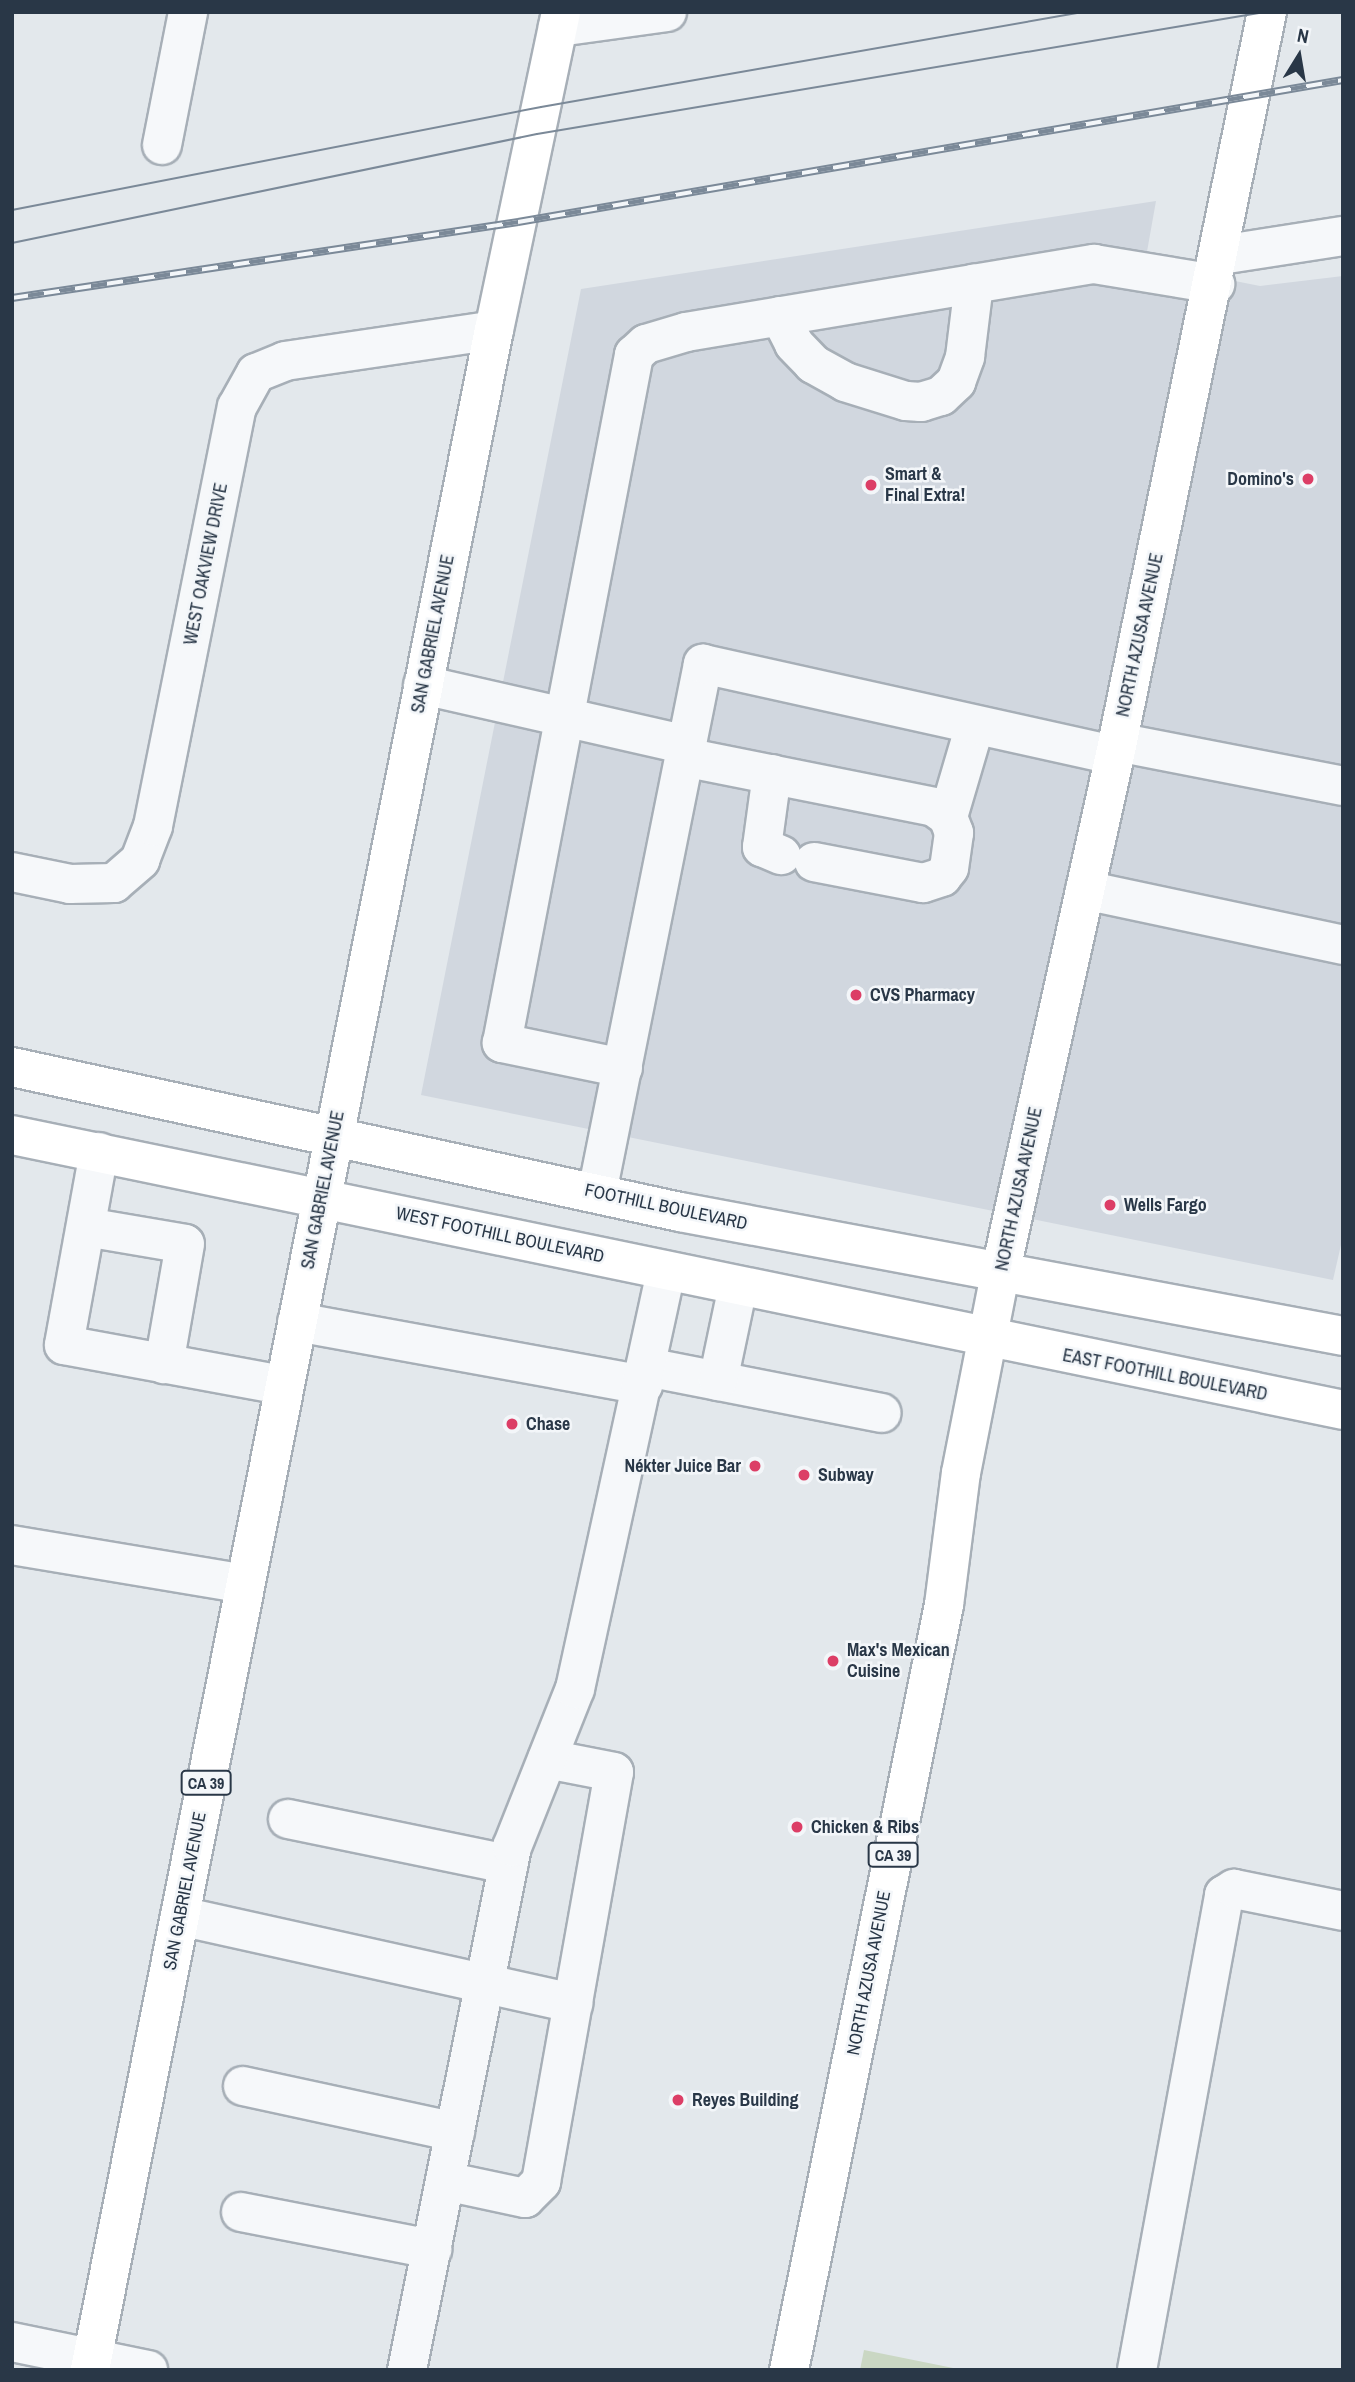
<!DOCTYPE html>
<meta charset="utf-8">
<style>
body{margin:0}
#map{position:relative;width:1355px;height:2382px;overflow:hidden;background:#e3e8ec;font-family:"Archivo Narrow",sans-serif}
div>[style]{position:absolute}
.built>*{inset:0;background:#d1d7df}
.green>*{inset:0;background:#cad7c3}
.roads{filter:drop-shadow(2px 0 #a7afb7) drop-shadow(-2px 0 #a7afb7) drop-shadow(0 2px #a7afb7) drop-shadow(0 -2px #a7afb7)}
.minor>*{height:38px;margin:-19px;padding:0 19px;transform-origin:19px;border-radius:19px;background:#f6f8fa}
.major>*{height:38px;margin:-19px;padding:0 19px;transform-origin:19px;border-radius:19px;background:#fff}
.tram>*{height:2px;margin:-1px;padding:0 1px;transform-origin:1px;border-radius:1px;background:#7b8998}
.rail>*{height:8px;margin-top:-4px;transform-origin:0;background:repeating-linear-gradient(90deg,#f3f6f9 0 16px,#7b8998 0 32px);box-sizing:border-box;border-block:2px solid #7b8998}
.dots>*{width:19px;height:19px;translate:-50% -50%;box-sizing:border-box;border:4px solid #f3f6f9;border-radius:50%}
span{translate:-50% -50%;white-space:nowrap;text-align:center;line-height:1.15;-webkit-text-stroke:5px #f3f6f9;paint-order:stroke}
.shield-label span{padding:2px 5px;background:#f3f6f9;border:2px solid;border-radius:5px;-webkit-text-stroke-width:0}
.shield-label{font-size:16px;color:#293747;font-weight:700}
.poi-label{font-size:18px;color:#293747;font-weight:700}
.left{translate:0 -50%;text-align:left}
.right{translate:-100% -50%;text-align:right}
.street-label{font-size:18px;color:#293747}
.frame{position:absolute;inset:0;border:14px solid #293747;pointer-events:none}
.north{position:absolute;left:1264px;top:21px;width:70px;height:70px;-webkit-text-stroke:5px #f3f6f9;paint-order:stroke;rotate:11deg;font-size:19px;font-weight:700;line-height:28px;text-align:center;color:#293747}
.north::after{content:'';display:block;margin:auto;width:24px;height:32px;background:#293747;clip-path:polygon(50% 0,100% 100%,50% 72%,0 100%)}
</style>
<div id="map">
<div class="built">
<i style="clip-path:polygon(1156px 201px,1145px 263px,1260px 286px,1343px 276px,1343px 1236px,1333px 1280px,421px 1095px,581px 289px)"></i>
</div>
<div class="green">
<i style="clip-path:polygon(864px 2350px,963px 2370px,860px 2370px)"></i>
</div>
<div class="roads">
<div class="minor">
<i style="left:558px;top:27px;width:110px;rotate:-7.8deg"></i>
<i style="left:162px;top:145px;width:136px;rotate:-78.9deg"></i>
<i style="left:1220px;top:255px;width:124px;rotate:-8.8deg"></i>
<i style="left:780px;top:316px;width:31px;rotate:63deg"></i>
<i style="left:794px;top:344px;width:28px;rotate:46deg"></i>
<i style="left:813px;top:364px;width:37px;rotate:29deg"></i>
<i style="left:845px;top:382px;width:64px;rotate:17.3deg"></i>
<i style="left:906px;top:401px;width:15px;rotate:4deg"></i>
<i style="left:921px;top:402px;width:21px;rotate:-17deg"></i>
<i style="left:941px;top:396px;width:21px;rotate:-43deg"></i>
<i style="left:956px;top:382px;width:27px;rotate:-70deg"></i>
<i style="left:965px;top:357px;width:74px;rotate:-83deg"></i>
<i style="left:423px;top:685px;width:271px;rotate:12.8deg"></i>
<i style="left:1117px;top:742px;width:230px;rotate:11deg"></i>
<i style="left:684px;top:757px;width:255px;rotate:11.3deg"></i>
<i style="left:934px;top:807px;width:17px;rotate:36deg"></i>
<i style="left:948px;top:817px;width:17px;rotate:69deg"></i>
<i style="left:954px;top:833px;width:35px;rotate:98deg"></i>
<i style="left:949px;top:868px;width:11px;rotate:128deg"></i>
<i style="left:942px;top:877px;width:20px;rotate:162deg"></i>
<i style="left:923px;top:883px;width:111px;rotate:-169.1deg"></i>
<i style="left:772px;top:774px;width:74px;rotate:97.8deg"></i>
<i style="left:762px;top:847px;width:21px;rotate:23deg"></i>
<i style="left:948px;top:817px;width:96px;rotate:-73.6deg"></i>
<i style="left:12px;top:872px;width:59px;rotate:11.7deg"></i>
<i style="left:70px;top:884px;width:44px;rotate:-1.3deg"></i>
<i style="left:114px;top:883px;width:35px;rotate:-41deg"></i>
<i style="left:140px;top:860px;width:36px;rotate:-69deg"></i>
<i style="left:153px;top:826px;width:427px;rotate:-78.7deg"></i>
<i style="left:237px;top:407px;width:39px;rotate:-61deg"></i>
<i style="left:256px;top:373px;width:31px;rotate:-22deg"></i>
<i style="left:285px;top:361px;width:211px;rotate:-8.4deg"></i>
<i style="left:1085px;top:890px;width:264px;rotate:12deg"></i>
<i style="left:623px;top:1068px;width:124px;rotate:-168.3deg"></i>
<i style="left:502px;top:1043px;width:701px;rotate:-79.14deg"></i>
<i style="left:634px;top:355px;width:16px;rotate:-43deg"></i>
<i style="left:646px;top:344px;width:42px;rotate:-16.7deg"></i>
<i style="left:686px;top:332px;width:414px;rotate:-9.5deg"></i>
<i style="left:1094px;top:264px;width:123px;rotate:9.4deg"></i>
<i style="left:99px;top:1152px;width:196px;rotate:100.3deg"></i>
<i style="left:64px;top:1345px;width:223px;rotate:10.4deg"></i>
<i style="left:597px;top:1193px;width:540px;rotate:-78.67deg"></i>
<i style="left:703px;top:664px;width:422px;rotate:12.5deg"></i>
<i style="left:86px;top:1227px;width:100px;rotate:9.7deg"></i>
<i style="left:185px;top:1244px;width:122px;rotate:99.9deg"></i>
<i style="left:297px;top:1322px;width:352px;rotate:10.3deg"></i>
<i style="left:647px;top:1367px;width:239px;rotate:11.1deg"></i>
<i style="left:718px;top:1381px;width:97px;rotate:-78.1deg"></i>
<i style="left:12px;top:1545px;width:236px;rotate:9.5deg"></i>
<i style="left:288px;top:1819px;width:225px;rotate:11.6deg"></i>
<i style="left:180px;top:1916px;width:403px;rotate:12.5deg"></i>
<i style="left:243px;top:2086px;width:217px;rotate:12.2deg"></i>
<i style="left:445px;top:2181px;width:82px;rotate:12deg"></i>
<i style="left:525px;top:2198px;width:23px;rotate:-45deg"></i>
<i style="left:541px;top:2182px;width:416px;rotate:-79.9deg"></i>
<i style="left:614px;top:1772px;width:68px;rotate:-169deg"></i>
<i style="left:241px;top:2212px;width:195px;rotate:11deg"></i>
<i style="left:12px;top:2342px;width:139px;rotate:11.6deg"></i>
<i style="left:407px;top:2370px;width:533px;rotate:-78.65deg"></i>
<i style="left:512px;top:1847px;width:170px;rotate:-68.3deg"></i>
<i style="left:575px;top:1689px;width:428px;rotate:-77.7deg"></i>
<i style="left:1137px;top:2370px;width:483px;rotate:-79.6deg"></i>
<i style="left:1224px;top:1895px;width:12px;rotate:-31deg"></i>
<i style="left:1234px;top:1889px;width:111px;rotate:11.4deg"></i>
</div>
<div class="major">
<i style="left:12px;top:1067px;width:684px;rotate:12.25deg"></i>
<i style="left:680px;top:1212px;width:674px;rotate:10.59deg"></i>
<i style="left:12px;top:1135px;width:1359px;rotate:11.67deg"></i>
<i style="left:90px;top:2370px;width:2080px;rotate:-78.8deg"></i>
<i style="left:494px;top:330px;width:325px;rotate:-78.1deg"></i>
<i style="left:789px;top:2370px;width:781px;rotate:-78.55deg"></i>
<i style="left:944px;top:1605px;width:133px;rotate:-82.7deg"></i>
<i style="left:961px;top:1473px;width:203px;rotate:-78.9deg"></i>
<i style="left:1000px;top:1274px;width:532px;rotate:-77.51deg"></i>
<i style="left:1115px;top:755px;width:758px;rotate:-78.44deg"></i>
</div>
</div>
<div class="tram">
<i style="left:12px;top:210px;width:539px;rotate:-11.02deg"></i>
<i style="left:541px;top:107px;width:550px;rotate:-9.94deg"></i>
<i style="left:12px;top:243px;width:536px;rotate:-11.73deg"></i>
<i style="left:537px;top:134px;width:738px;rotate:-9.51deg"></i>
</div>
<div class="rail">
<i style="left:12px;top:298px;width:512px;rotate:-8.54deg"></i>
<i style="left:518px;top:222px;width:837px;rotate:-9.77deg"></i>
</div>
<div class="dots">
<i style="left:1308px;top:479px;background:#dc3e66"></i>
<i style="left:871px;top:485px;background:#dc3e66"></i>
<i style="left:856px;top:995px;background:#dc3e66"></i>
<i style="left:1110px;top:1205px;background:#dc3e66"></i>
<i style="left:512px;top:1424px;background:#dc3e66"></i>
<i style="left:755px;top:1466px;background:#dc3e66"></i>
<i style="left:804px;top:1475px;background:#dc3e66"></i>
<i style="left:833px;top:1661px;background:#dc3e66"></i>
<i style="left:797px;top:1827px;background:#dc3e66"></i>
<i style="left:678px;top:2100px;background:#dc3e66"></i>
</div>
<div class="shield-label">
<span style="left:206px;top:1783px">CA 39</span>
<span style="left:893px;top:1855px">CA 39</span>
</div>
<div class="poi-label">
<span class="left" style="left:885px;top:485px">Smart &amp;<br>Final Extra!</span>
<span class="right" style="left:1294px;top:479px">Domino's</span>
<span class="left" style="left:870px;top:995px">CVS Pharmacy</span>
<span class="left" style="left:1124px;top:1205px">Wells Fargo</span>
<span class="left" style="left:526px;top:1424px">Chase</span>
<span class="right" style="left:741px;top:1466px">Nékter Juice Bar</span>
<span class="left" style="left:818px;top:1475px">Subway</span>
<span class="left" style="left:847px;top:1661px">Max's Mexican<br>Cuisine</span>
<span class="left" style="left:811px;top:1827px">Chicken &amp; Ribs</span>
<span class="left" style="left:692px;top:2100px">Reyes Building</span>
</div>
<div class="street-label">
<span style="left:206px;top:564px;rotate:-79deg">WEST OAKVIEW DRIVE</span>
<span style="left:433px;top:634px;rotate:-79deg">SAN GABRIEL AVENUE</span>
<span style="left:1140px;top:635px;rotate:-78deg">NORTH AZUSA AVENUE</span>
<span style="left:1019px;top:1189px;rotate:-78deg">NORTH AZUSA AVENUE</span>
<span style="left:323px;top:1190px;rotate:-79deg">SAN GABRIEL AVENUE</span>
<span style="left:666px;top:1207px;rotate:12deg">FOOTHILL BOULEVARD</span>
<span style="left:500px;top:1235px;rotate:12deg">WEST FOOTHILL BOULEVARD</span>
<span style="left:1165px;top:1375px;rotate:11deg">EAST FOOTHILL BOULEVARD</span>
<span style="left:185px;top:1891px;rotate:-79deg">SAN GABRIEL AVENUE</span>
<span style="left:869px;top:1973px;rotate:-79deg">NORTH AZUSA AVENUE</span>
</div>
<div class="frame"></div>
<div class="north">N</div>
</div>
